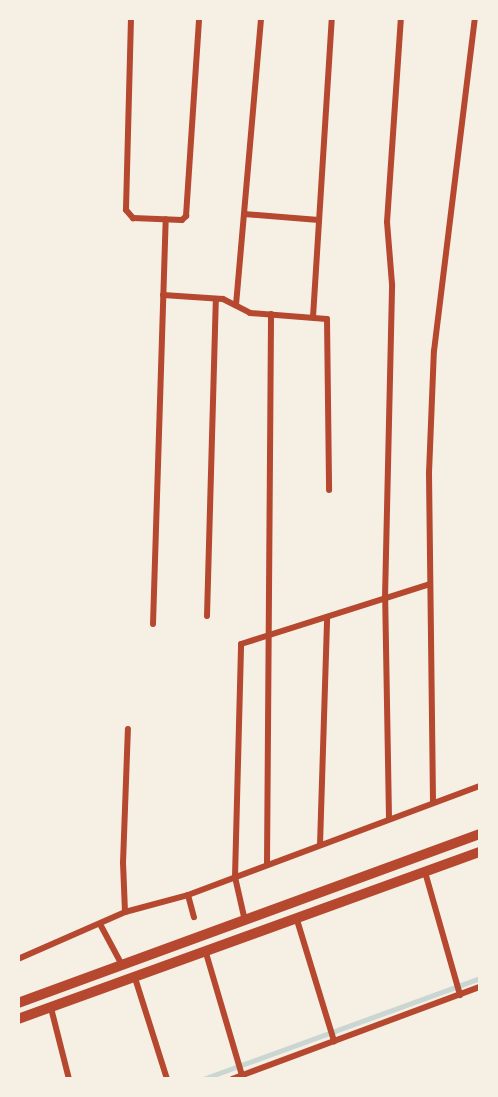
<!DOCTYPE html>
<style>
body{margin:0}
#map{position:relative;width:498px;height:1097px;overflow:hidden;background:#f6efe4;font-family:"Exo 2",sans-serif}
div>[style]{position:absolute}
.stream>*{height:4.5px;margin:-2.25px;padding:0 2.25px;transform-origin:2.25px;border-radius:2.25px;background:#c9d6d2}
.minor>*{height:6px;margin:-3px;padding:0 3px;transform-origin:3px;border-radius:3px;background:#b5482f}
.secondary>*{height:10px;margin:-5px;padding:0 5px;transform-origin:5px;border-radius:5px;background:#b5482f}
span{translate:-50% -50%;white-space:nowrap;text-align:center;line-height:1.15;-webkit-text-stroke:4.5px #f6efe4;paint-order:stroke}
.frame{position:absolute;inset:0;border:20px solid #f6efe4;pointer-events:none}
</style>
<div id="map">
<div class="stream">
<i style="left:203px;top:1079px;width:295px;rotate:-20deg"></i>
</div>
<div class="minor">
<i style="left:131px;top:18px;width:192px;rotate:91.5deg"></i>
<i style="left:126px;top:210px;width:11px;rotate:49deg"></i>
<i style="left:133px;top:218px;width:49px;rotate:2.3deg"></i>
<i style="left:182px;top:220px;width:6px;rotate:-45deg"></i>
<i style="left:186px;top:216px;width:198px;rotate:-86.2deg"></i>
<i style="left:244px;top:214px;width:75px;rotate:4.6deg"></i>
<i style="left:163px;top:295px;width:60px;rotate:3.8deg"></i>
<i style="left:223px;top:299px;width:30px;rotate:27deg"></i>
<i style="left:250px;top:313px;width:77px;rotate:4.5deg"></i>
<i style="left:327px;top:319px;width:171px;rotate:89.3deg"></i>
<i style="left:236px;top:305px;width:288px;rotate:-85deg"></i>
<i style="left:313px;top:317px;width:300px;rotate:-86.4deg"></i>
<i style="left:207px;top:616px;width:317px;rotate:-88.4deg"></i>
<i style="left:153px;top:624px;width:405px;rotate:-88.2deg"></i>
<i style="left:433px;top:801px;width:328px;rotate:-90.7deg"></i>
<i style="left:429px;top:473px;width:122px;rotate:-87.7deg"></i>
<i style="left:434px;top:351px;width:336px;rotate:-83deg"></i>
<i style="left:389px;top:818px;width:220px;rotate:-91deg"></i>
<i style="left:385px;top:598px;width:314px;rotate:-88.7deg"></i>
<i style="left:392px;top:284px;width:62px;rotate:-94.6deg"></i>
<i style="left:387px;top:222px;width:204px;rotate:-86.1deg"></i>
<i style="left:320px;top:845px;width:228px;rotate:-88.2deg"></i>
<i style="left:267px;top:865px;width:551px;rotate:-89.58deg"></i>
<i style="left:425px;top:872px;width:128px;rotate:74.1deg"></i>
<i style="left:188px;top:895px;width:23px;rotate:75deg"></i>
<i style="left:125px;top:912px;width:49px;rotate:-92.3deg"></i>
<i style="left:123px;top:863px;width:134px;rotate:-87.9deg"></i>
<i style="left:297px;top:920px;width:127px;rotate:73deg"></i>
<i style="left:245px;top:921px;width:45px;rotate:-102.8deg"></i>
<i style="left:235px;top:877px;width:233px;rotate:-88.5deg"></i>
<i style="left:241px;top:644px;width:198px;rotate:-17.6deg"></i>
<i style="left:100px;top:924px;width:47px;rotate:61.8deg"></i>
<i style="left:206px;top:953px;width:127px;rotate:73.6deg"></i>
<i style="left:18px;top:959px;width:117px;rotate:-23.7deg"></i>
<i style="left:125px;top:912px;width:65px;rotate:-15.1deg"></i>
<i style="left:188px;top:895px;width:312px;rotate:-20.5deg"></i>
<i style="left:135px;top:978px;width:106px;rotate:72.4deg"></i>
<i style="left:51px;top:1008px;width:73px;rotate:75.8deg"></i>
<i style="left:232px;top:1079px;width:265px;rotate:-20.4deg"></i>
</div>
<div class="secondary">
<i style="left:18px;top:1003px;width:492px;rotate:-20.1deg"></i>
<i style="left:18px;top:1019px;width:491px;rotate:-19.9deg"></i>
</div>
<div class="frame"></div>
</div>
